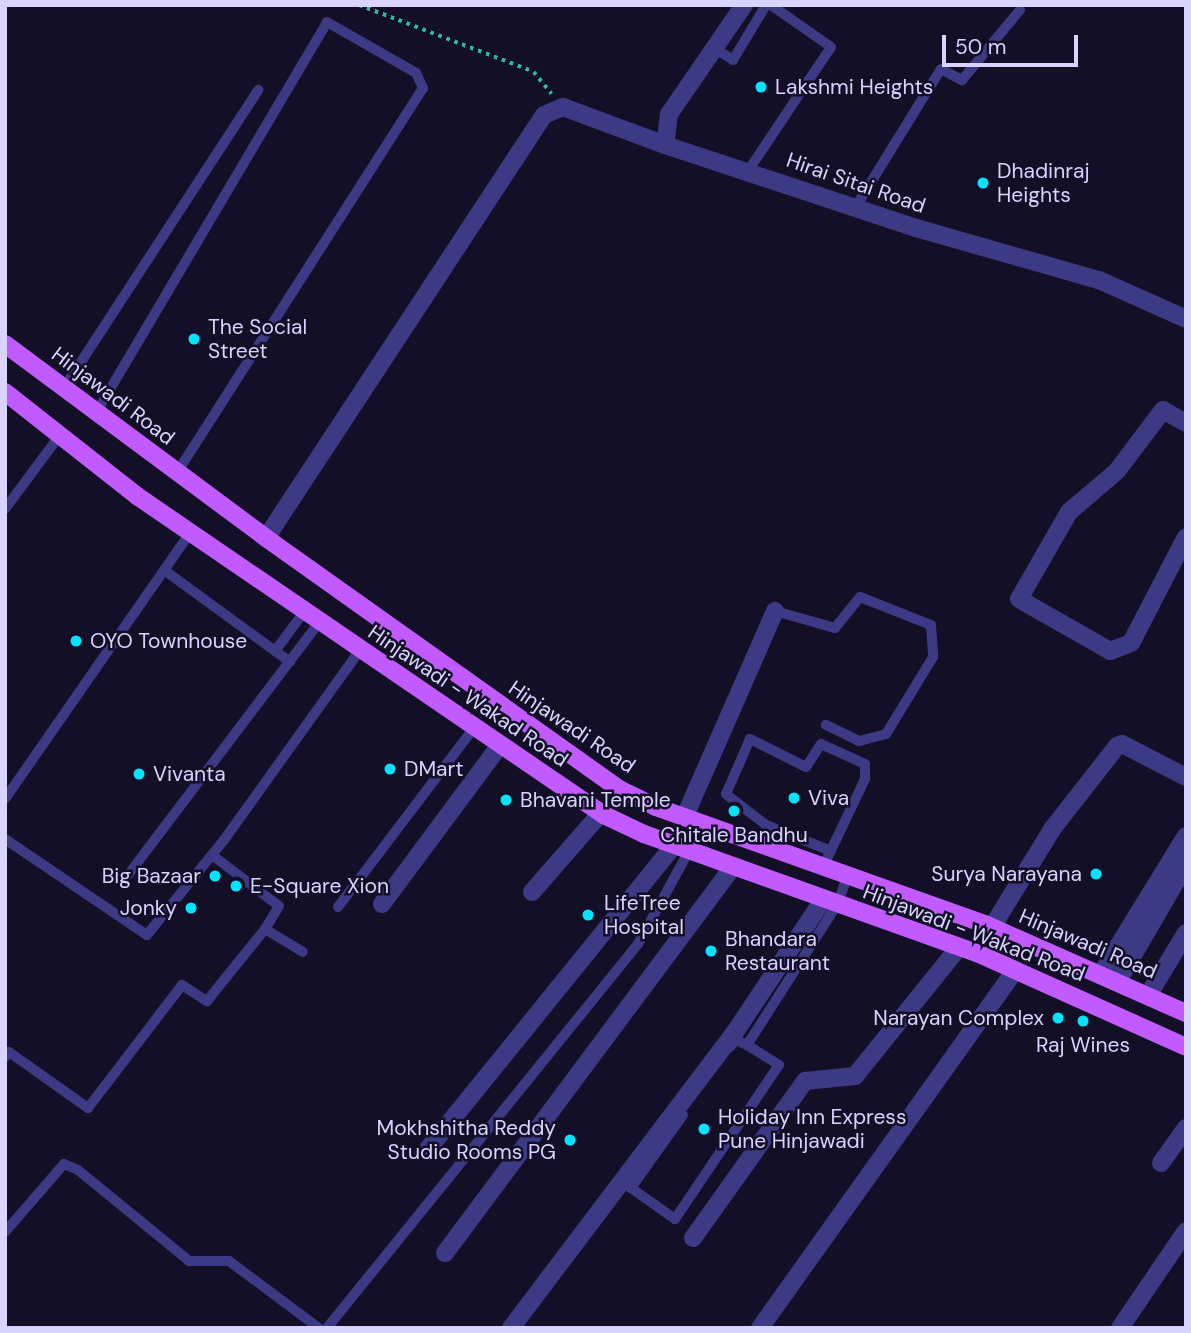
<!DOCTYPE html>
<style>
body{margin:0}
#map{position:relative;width:1191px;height:1333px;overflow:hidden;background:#130f26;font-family:"DM Sans",sans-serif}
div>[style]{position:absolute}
.path>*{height:3.5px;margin-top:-1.75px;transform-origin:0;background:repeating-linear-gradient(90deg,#2fb8b0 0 3.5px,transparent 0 8.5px)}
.lane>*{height:10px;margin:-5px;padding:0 5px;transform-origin:5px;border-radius:5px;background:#3d3a85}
.street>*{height:18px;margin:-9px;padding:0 9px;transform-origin:9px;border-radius:9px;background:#3d3a85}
.primary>*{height:18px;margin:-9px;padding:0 9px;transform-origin:9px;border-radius:9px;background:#c25bff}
.dots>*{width:19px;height:19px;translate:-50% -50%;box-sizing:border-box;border:4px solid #130f26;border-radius:50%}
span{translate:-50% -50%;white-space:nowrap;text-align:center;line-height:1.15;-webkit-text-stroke:5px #130f26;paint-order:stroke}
.poi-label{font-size:21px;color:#d9d4ff}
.left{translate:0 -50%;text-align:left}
.right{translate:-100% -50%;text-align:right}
.street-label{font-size:21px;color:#d9d4ff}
.frame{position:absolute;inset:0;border:7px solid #d9d4ff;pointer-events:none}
.scale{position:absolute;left:942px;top:35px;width:136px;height:32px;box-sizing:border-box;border:4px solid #d9d4ff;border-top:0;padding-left:9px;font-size:21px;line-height:24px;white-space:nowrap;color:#d9d4ff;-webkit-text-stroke:5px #130f26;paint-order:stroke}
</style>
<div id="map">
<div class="path">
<i style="left:359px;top:5px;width:187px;rotate:20.9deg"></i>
<i style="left:534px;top:72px;width:28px;rotate:51deg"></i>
</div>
<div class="lane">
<i style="left:715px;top:49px;width:21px;rotate:31deg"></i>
<i style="left:733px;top:60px;width:64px;rotate:-59deg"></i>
<i style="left:748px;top:171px;width:149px;rotate:-56.2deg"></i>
<i style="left:831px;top:47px;width:73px;rotate:-145deg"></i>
<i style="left:855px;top:208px;width:163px;rotate:-58.3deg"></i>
<i style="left:941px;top:69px;width:24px;rotate:28deg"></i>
<i style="left:962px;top:80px;width:91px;rotate:-50.4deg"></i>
<i style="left:64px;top:388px;width:356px;rotate:-56.9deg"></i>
<i style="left:96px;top:413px;width:454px;rotate:-59.4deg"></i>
<i style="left:327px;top:22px;width:103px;rotate:29.8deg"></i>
<i style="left:416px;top:73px;width:17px;rotate:65deg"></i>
<i style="left:423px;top:88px;width:456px;rotate:122.6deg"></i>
<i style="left:5px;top:509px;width:92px;rotate:-53.4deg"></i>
<i style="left:164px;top:570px;width:156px;rotate:36.1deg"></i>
<i style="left:775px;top:611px;width:62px;rotate:15.8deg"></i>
<i style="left:835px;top:628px;width:40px;rotate:-51deg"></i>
<i style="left:860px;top:597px;width:76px;rotate:21.5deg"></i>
<i style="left:931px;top:625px;width:32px;rotate:86deg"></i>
<i style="left:933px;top:657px;width:90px;rotate:121.4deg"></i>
<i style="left:886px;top:734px;width:28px;rotate:165deg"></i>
<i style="left:859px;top:741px;width:37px;rotate:-154deg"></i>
<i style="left:275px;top:651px;width:49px;rotate:-53.4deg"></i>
<i style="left:5px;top:799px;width:324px;rotate:-55.2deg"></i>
<i style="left:5px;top:839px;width:171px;rotate:34.1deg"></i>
<i style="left:147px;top:935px;width:122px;rotate:-51deg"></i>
<i style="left:224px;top:840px;width:234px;rotate:-54.4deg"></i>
<i style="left:212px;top:855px;width:84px;rotate:37.3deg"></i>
<i style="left:279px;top:906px;width:27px;rotate:121deg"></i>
<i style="left:823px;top:867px;width:98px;rotate:-64.5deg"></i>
<i style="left:865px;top:779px;width:15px;rotate:-90deg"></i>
<i style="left:865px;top:764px;width:48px;rotate:-155.6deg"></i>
<i style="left:821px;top:744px;width:27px;rotate:123deg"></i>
<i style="left:806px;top:767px;width:63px;rotate:-153.4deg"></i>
<i style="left:750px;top:739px;width:60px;rotate:113.6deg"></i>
<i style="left:726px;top:794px;width:51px;rotate:37.8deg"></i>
<i style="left:766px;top:825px;width:70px;rotate:21.8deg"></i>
<i style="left:128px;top:875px;width:317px;rotate:-52.9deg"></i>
<i style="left:338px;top:907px;width:225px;rotate:-52.8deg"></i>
<i style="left:730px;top:1047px;width:9px;rotate:-49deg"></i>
<i style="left:736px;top:1040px;width:12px;rotate:24deg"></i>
<i style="left:5px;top:1057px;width:6px;rotate:-51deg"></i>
<i style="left:9px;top:1052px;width:97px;rotate:35.3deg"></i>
<i style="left:88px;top:1108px;width:155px;rotate:-52.6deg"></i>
<i style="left:182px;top:985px;width:30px;rotate:33deg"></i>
<i style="left:207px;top:1001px;width:92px;rotate:-51.1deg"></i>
<i style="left:265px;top:929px;width:44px;rotate:31.2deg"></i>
<i style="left:683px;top:1115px;width:90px;rotate:125.5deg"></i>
<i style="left:631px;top:1188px;width:54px;rotate:35.2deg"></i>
<i style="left:675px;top:1219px;width:186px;rotate:-56deg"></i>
<i style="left:779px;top:1065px;width:38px;rotate:-148deg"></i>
<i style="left:747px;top:1045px;width:166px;rotate:-57.3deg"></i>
<i style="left:837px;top:905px;width:33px;rotate:-70deg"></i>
<i style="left:5px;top:1232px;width:90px;rotate:-49.1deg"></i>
<i style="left:64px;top:1164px;width:15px;rotate:23deg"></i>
<i style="left:78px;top:1170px;width:144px;rotate:39.3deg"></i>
<i style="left:189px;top:1261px;width:40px"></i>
<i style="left:229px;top:1261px;width:112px;rotate:36.7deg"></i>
<i style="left:327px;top:1328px;width:494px;rotate:-51deg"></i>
<i style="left:638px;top:944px;width:106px;rotate:-61.3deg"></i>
</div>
<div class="street">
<i style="left:744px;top:5px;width:132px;rotate:124.5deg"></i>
<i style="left:669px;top:114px;width:31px;rotate:97deg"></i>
<i style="left:665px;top:145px;width:264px;rotate:18.3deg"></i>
<i style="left:916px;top:228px;width:190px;rotate:15.9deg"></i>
<i style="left:1099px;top:280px;width:95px;rotate:24.1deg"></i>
<i style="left:1186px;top:423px;width:26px;rotate:-151deg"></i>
<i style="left:1163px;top:410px;width:76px;rotate:127deg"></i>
<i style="left:1117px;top:471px;width:63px;rotate:139.5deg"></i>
<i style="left:1069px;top:512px;width:100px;rotate:119.9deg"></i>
<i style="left:1019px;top:599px;width:105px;rotate:29.7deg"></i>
<i style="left:1110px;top:651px;width:22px;rotate:-21deg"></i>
<i style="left:1131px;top:643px;width:119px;rotate:-62.6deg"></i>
<i style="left:266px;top:538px;width:506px;rotate:-56.69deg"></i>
<i style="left:544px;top:115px;width:21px;rotate:-23deg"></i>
<i style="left:563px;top:107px;width:109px;rotate:20.4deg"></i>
<i style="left:685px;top:816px;width:224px;rotate:-66.3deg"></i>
<i style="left:532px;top:892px;width:105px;rotate:-48.9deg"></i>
<i style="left:382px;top:904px;width:198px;rotate:-53.4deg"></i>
<i style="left:992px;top:927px;width:116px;rotate:-58.4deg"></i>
<i style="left:1053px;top:828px;width:104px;rotate:-52deg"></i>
<i style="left:1117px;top:746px;width:5px;rotate:-22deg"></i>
<i style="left:1122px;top:744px;width:72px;rotate:27.3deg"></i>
<i style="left:1101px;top:974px;width:162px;rotate:-58.4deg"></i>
<i style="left:1118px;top:981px;width:135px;rotate:-59.8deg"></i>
<i style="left:1149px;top:994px;width:71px;rotate:-58.8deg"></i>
<i style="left:428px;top:1149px;width:391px;rotate:-51deg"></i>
<i style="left:1161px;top:1163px;width:43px;rotate:-54.5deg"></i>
<i style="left:693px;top:1238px;width:193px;rotate:-54.5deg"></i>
<i style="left:805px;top:1081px;width:50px;rotate:-5.7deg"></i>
<i style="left:855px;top:1076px;width:166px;rotate:-51.1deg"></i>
<i style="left:445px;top:1253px;width:482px;rotate:-53.3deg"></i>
<i style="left:511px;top:1328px;width:371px;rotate:-52.9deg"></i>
<i style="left:735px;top:1032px;width:159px;rotate:-56.3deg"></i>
<i style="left:760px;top:1328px;width:440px;rotate:-54.5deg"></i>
<i style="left:1120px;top:1328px;width:117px;rotate:-55.8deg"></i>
</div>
<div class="primary">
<i style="left:5px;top:344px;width:325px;rotate:36.6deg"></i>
<i style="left:266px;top:538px;width:433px;rotate:35.4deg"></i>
<i style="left:619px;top:789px;width:41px;rotate:25.9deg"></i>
<i style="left:656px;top:807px;width:351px;rotate:19.6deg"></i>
<i style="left:987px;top:925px;width:218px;rotate:23.9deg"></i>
<i style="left:5px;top:392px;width:168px;rotate:38.2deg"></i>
<i style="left:137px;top:496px;width:566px;rotate:34.34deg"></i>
<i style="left:604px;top:815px;width:44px;rotate:25.4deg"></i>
<i style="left:644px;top:834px;width:354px;rotate:19.7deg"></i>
<i style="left:977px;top:953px;width:229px;rotate:24.2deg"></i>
</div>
<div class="dots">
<i style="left:761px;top:87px;background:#00e5ff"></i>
<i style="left:983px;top:183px;background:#00e5ff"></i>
<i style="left:194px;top:339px;background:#00e5ff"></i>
<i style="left:76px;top:641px;background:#00e5ff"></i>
<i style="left:390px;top:769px;background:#00e5ff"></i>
<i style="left:139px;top:774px;background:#00e5ff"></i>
<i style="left:794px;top:798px;background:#00e5ff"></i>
<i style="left:506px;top:800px;background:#00e5ff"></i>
<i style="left:734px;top:811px;background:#00e5ff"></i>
<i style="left:1096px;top:874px;background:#00e5ff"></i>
<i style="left:215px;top:876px;background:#00e5ff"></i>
<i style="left:236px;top:886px;background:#00e5ff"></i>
<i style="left:191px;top:908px;background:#00e5ff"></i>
<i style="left:588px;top:915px;background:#00e5ff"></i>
<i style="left:711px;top:951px;background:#00e5ff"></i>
<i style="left:1058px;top:1018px;background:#00e5ff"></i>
<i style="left:1083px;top:1021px;background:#00e5ff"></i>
<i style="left:704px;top:1129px;background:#00e5ff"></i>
<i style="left:570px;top:1140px;background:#00e5ff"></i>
</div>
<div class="poi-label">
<span class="left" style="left:775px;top:87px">Lakshmi Heights</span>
<span class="left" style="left:997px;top:183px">Dhadinraj<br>Heights</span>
<span class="left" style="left:208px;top:339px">The Social<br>Street</span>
<span class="left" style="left:90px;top:641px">OYO Townhouse</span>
<span class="left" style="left:404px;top:769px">DMart</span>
<span class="left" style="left:153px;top:774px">Vivanta</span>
<span class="left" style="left:808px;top:798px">Viva</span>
<span class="left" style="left:520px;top:800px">Bhavani Temple</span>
<span style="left:734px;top:835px">Chitale Bandhu</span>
<span class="right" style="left:1082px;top:874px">Surya Narayana</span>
<span class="right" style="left:201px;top:876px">Big Bazaar</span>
<span class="left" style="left:250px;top:886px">E-Square Xion</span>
<span class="left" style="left:604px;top:915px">LifeTree<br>Hospital</span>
<span class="right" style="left:177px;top:908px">Jonky</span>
<span class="left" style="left:725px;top:951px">Bhandara<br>Restaurant</span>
<span class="right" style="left:1044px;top:1018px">Narayan Complex</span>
<span style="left:1083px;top:1045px">Raj Wines</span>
<span class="left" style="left:718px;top:1129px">Holiday Inn Express<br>Pune Hinjawadi</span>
<span class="right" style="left:556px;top:1140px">Mokhshitha Reddy<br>Studio Rooms PG</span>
</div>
<div class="street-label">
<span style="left:856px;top:183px;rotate:19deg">Hirai Sitai Road</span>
<span style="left:113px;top:396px;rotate:37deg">Hinjawadi Road</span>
<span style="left:468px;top:696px;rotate:34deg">Hinjawadi - Wakad Road</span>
<span style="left:572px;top:727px;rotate:34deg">Hinjawadi Road</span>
<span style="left:974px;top:933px;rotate:21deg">Hinjawadi - Wakad Road</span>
<span style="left:1088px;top:944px;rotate:23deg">Hinjawadi Road</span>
</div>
<div class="frame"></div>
<div class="scale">50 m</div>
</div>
